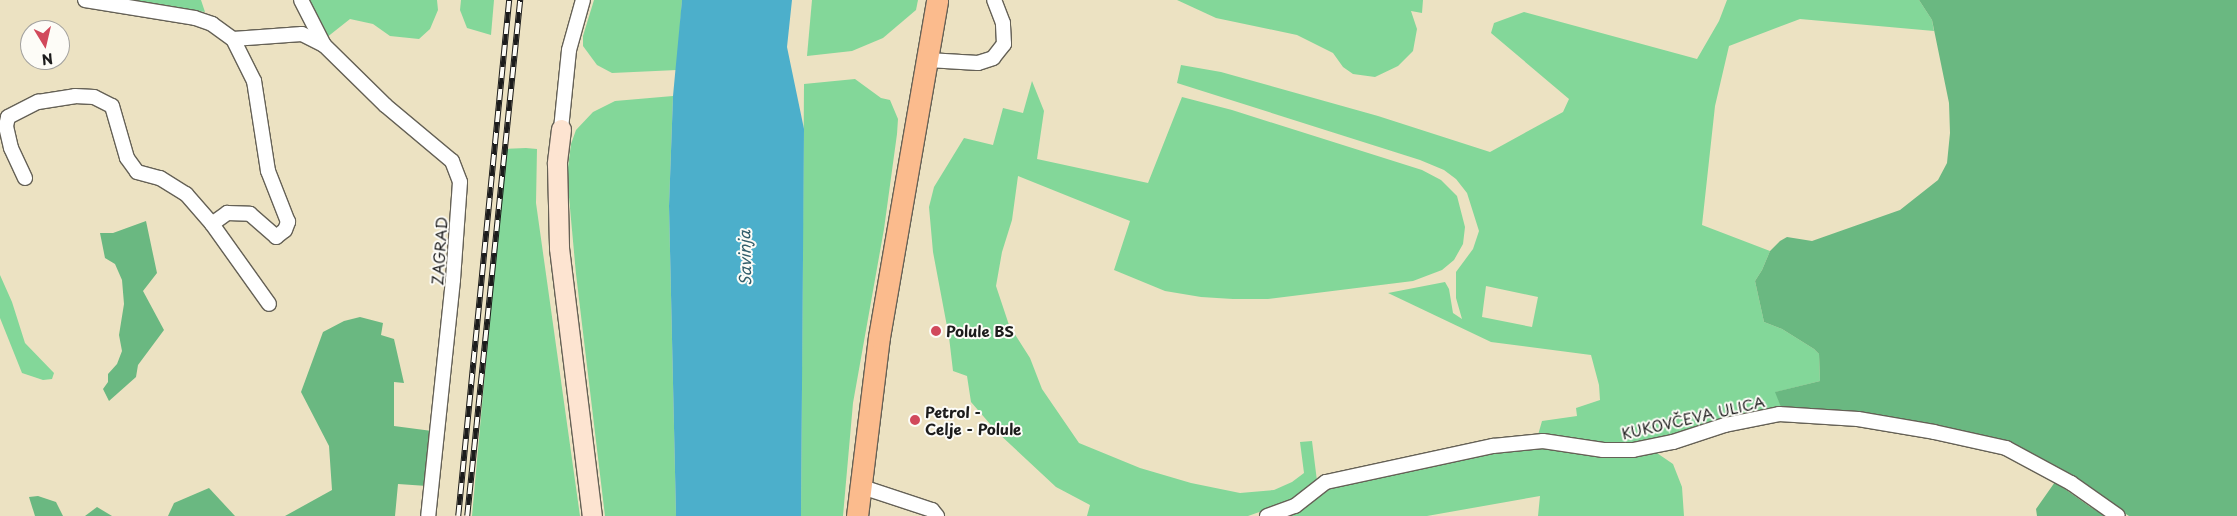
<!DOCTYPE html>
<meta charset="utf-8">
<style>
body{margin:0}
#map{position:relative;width:2237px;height:516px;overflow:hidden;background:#ece2c2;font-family:"Playpen Sans",sans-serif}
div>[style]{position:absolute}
.green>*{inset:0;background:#83d799}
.forest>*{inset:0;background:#6ab881}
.water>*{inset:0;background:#4cafcb}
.roads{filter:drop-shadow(1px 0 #656156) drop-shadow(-1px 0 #656156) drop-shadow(0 1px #656156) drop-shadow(0 -1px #656156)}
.street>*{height:14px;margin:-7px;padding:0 7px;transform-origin:7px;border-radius:7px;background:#fff}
.secondary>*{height:19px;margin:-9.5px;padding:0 9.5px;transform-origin:9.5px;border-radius:9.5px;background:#fde4d1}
.primary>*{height:21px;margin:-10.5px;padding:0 10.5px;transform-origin:10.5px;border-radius:10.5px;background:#fbbb8d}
.rail>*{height:5.5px;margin-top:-2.75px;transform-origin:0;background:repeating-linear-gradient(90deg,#fdfcf7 0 11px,#1c1c1c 0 22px);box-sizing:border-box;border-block:1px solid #1c1c1c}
.dots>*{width:14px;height:14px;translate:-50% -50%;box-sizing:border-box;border:2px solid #fdfcf7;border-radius:50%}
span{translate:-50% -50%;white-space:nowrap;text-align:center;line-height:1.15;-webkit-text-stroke:4px #fdfcf7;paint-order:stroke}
.street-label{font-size:15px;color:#1c1c1c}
.poi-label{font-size:15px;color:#1c1c1c;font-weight:700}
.left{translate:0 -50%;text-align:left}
.water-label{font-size:16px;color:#325e6b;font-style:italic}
.north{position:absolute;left:20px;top:20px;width:50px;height:50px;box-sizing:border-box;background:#fdfcf7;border:1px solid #a3a29f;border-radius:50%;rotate:171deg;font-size:14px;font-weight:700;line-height:20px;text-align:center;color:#1c1c1c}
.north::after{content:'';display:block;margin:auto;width:18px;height:22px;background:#d1495b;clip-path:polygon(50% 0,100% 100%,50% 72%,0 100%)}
</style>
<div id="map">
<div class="green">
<i style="clip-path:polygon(124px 0,201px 0,205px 12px,128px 1px)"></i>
<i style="clip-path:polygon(304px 0,437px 0,438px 10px,430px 29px,419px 39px,390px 36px,373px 24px,350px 19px,326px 38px)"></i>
<i style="clip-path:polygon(461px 0,494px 0,491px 35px,467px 28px,460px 10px)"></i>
<i style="clip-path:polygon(594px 0,682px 0,677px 70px,612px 73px,597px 65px,583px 46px,583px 36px)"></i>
<i style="clip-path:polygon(812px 0,918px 0,916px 10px,883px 38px,852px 51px,807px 56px)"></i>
<i style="clip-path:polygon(1177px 0,1423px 0,1422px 13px,1411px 11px,1417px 29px,1413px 51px,1398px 66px,1375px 77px,1353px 74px,1343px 67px,1333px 53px,1297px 35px,1216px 18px)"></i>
<i style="clip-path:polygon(evenodd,1727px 0,1919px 0,1932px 20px,1934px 31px,1800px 19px,1729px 46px,1715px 106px,1702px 225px,1770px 251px,1762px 270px,1755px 281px,1764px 322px,1782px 329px,1814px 349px,1819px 354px,1820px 381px,1776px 392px,1782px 410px,1646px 442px,1619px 445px,1538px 435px,1542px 421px,1577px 416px,1576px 408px,1600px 400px,1599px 385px,1591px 355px,1491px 342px,1388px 293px,1445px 282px,1449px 289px,1453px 313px,1462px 319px,1456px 298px,1456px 272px,1473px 249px,1479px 231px,1467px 193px,1456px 179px,1444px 170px,1420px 160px,1177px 83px,1181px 65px,1221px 72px,1378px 116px,1490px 152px,1563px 112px,1569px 99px,1491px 33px,1494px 23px,1524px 12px,1697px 59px,1719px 21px,1727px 0,1486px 286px,1538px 297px,1532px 327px,1482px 317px,1486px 286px)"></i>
<i style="clip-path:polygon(855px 79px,881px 98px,890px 100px,898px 119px,897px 134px,884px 229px,853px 403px,843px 516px,801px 516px,804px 84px)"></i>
<i style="clip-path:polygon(1032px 81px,1044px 111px,1037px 159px,1148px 183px,1182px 97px,1232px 110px,1422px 170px,1441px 180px,1457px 196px,1465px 227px,1463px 244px,1454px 260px,1442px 270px,1413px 281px,1268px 299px,1233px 299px,1201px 297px,1165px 291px,1114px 270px,1130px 221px,1018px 176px,1012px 220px,1002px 252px,996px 286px,1009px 325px,1030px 358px,1042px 389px,1079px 443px,1140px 468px,1191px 483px,1240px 493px,1274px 490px,1292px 482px,1304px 473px,1300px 442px,1312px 441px,1317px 481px,1303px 493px,1288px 502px,1248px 516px,1087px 516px,1090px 505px,1056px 487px,997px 432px,971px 402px,967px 376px,953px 371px,949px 337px,933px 252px,929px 207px,934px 187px,964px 138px,993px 145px,1003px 108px,1023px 113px)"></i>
<i style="clip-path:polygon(673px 96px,669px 206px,676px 516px,605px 516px,576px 274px,567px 175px,571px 144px,576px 130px,593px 112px,615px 101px)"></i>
<i style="clip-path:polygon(526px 148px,537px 149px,536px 203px,580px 516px,472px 516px,505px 149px)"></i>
<i style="clip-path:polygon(0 275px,12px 302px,25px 343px,54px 373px,52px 379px,43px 380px,22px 373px,0 318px)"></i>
<i style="clip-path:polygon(1548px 446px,1627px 457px,1654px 451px,1673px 464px,1682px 487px,1684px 516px,1538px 516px,1540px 496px,1427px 516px,1281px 516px,1299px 509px,1332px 486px,1495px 451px)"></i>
</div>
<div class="forest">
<i style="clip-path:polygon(1919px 0,2237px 0,2237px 516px,2129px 516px,2037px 456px,2004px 443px,1782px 410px,1775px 392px,1820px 381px,1819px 354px,1814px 349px,1782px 329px,1764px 322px,1755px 281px,1762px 270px,1770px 251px,1780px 241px,1787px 237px,1812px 241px,1900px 210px,1938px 180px,1947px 163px,1950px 133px,1949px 103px,1932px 20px)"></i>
<i style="clip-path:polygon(146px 221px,157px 273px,143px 291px,164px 330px,138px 365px,136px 377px,109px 401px,103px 389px,108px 382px,108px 374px,117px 364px,122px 351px,119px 335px,124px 304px,122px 280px,115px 264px,105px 258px,100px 233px,113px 233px)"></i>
<i style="clip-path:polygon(360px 317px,383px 323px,381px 335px,394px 339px,404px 383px,394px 382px,394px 426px,432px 431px,427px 486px,398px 484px,395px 516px,285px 516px,332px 490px,329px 446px,301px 392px,323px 332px,344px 321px)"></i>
<i style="clip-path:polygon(2055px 482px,2089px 506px,2105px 516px,2037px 516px,2036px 509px)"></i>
<i style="clip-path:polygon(209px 488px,235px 516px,168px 516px,174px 503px)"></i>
<i style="clip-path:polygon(38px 496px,56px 502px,63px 516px,35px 516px,29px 497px)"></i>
<i style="clip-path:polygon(97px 507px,112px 516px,85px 516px)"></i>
</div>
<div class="water">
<i style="clip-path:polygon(682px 0,792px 0,787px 47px,804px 129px,801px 516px,676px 516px,669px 206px,673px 96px)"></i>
</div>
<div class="roads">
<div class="street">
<i style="left:85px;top:0;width:111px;rotate:9.3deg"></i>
<i style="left:195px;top:18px;width:18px;rotate:19deg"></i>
<i style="left:212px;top:24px;width:26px;rotate:36deg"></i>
<i style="left:233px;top:39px;width:69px;rotate:-4.1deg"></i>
<i style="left:302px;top:34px;width:25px;rotate:27deg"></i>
<i style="left:324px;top:45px;width:86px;rotate:44.5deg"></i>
<i style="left:385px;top:105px;width:87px;rotate:39.9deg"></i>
<i style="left:452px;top:161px;width:22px;rotate:69deg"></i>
<i style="left:460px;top:182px;width:98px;rotate:94.1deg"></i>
<i style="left:453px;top:280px;width:237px;rotate:96deg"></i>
<i style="left:301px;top:0;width:51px;rotate:62.9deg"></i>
<i style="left:928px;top:60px;width:50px;rotate:3.4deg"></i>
<i style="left:978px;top:63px;width:16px;rotate:-18deg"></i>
<i style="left:993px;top:58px;width:18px;rotate:-52deg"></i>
<i style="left:1004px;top:44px;width:21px;rotate:-93deg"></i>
<i style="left:1003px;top:23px;width:25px;rotate:-111deg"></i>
<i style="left:561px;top:129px;width:79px;rotate:-84.2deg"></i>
<i style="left:569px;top:50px;width:52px;rotate:-74.4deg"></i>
<i style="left:25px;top:178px;width:33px;rotate:-115deg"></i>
<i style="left:11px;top:148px;width:23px;rotate:-103deg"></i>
<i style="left:6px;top:126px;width:9px;rotate:-77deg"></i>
<i style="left:8px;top:117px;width:34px;rotate:-27deg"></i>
<i style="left:38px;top:102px;width:37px;rotate:-9deg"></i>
<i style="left:75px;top:96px;width:19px;rotate:3deg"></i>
<i style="left:94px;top:97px;width:20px;rotate:27deg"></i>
<i style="left:112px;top:106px;width:54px;rotate:73.9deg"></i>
<i style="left:127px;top:158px;width:17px;rotate:54deg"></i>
<i style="left:137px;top:172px;width:24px;rotate:15deg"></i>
<i style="left:160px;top:178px;width:31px;rotate:32deg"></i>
<i style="left:186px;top:194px;width:40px;rotate:49deg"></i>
<i style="left:212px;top:224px;width:98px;rotate:54.5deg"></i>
<i style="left:212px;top:224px;width:19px;rotate:-36deg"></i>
<i style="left:227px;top:213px;width:23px;rotate:2deg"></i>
<i style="left:250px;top:214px;width:35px;rotate:41deg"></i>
<i style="left:276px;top:237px;width:11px;rotate:-38deg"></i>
<i style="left:285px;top:230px;width:9px;rotate:-69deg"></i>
<i style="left:288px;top:222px;width:55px;rotate:-111.4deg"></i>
<i style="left:268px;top:171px;width:91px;rotate:-98.8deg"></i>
<i style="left:254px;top:81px;width:47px;rotate:-116.6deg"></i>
<i style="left:859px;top:486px;width:77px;rotate:18.2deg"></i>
<i style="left:932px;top:510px;width:8px;rotate:50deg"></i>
<i style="left:1267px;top:516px;width:30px;rotate:-20deg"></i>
<i style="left:1295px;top:506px;width:39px;rotate:-38deg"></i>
<i style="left:1326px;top:482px;width:171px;rotate:-12.2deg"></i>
<i style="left:1493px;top:446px;width:50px;rotate:-5.7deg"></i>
<i style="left:1543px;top:441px;width:61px;rotate:8.5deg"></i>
<i style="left:1603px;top:450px;width:30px"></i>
<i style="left:1633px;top:450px;width:41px;rotate:-11.3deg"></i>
<i style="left:1673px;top:442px;width:55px;rotate:-18.1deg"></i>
<i style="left:1725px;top:425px;width:55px;rotate:-11.5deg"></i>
<i style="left:1779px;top:414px;width:79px;rotate:3.6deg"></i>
<i style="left:1858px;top:419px;width:77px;rotate:9.7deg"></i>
<i style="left:1934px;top:432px;width:74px;rotate:12.5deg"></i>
<i style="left:2006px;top:448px;width:74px;rotate:28.3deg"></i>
<i style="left:2071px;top:483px;width:57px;rotate:35.1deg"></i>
</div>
<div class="secondary">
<i style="left:561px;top:129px;width:35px;rotate:97deg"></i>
<i style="left:557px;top:164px;width:84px;rotate:88.6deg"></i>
<i style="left:559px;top:248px;width:270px;rotate:83deg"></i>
</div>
<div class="primary">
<i style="left:857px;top:516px;width:180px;rotate:-83deg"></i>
<i style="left:879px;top:337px;width:342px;rotate:-80.2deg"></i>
</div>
</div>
<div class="rail">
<i style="left:458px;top:516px;width:519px;rotate:-84.36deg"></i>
<i style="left:467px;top:516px;width:519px;rotate:-84.14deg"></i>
</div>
<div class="dots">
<i style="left:936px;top:331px;background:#d1495b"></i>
<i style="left:915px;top:420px;background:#d1495b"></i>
</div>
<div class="street-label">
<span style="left:439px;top:251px;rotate:-86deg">ZAGRAD</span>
<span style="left:1693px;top:417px;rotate:-13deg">KUKOVČEVA ULICA</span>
</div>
<div class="poi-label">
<span class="left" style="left:946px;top:331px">Polule BS</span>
<span class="left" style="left:925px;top:420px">Petrol -<br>Celje - Polule</span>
</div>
<div class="water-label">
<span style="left:744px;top:258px;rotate:-91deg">Savinja</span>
</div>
<div class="north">N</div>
</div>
